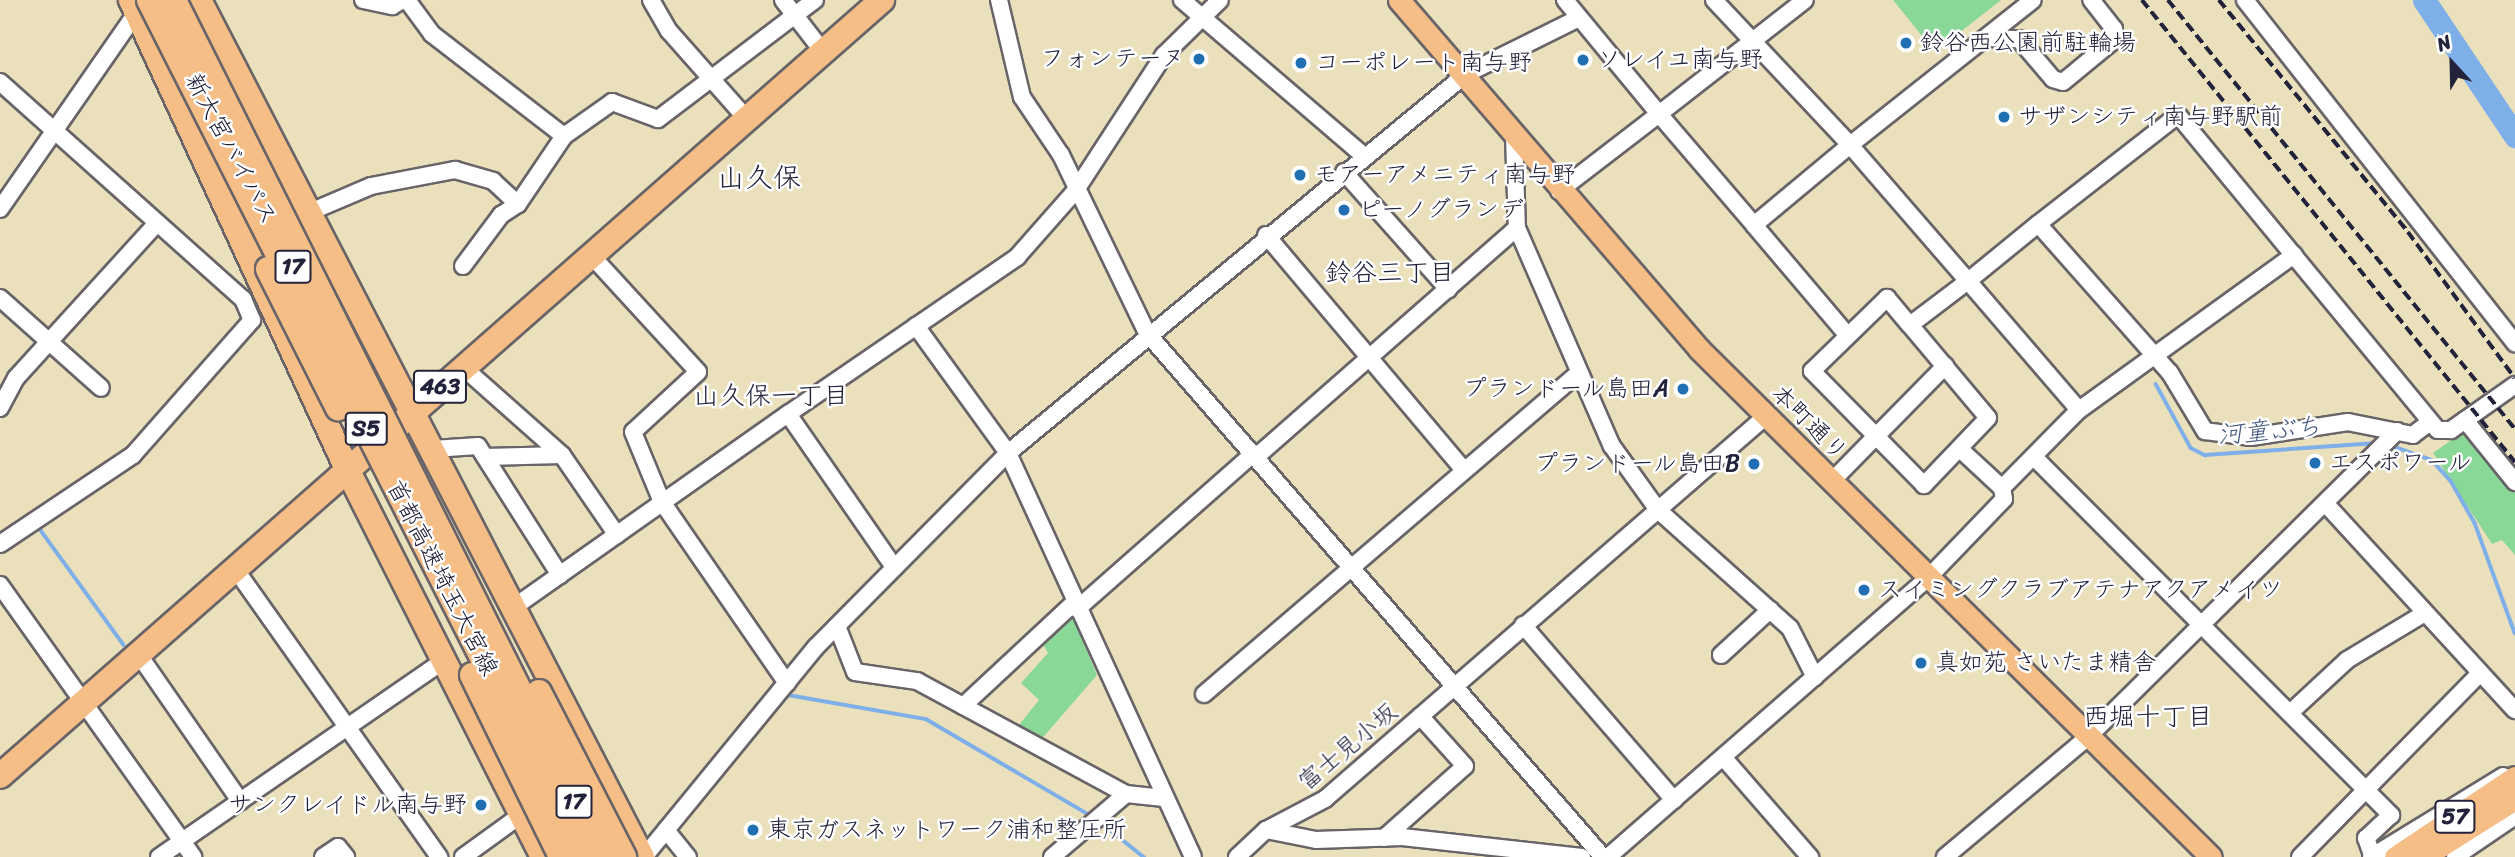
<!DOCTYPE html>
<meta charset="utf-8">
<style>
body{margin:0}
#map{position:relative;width:2515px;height:857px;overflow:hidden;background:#eae0bc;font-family:Sriracha,"Klee One",sans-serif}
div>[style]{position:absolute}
.green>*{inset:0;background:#89d897}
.stream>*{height:3.5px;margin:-1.75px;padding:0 1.75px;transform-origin:1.75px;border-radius:1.75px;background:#7eafe9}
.river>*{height:23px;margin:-11.5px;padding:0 11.5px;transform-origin:11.5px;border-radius:11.5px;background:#7eafe9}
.roads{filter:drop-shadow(2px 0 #686468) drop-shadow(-2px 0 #686468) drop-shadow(0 2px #686468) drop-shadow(0 -2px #686468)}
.minor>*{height:16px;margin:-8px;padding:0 8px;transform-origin:8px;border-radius:8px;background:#fff}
.major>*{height:21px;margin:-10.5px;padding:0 10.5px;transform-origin:10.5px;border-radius:10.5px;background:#f6be87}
.highway>*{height:24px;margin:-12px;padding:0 12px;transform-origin:12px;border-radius:12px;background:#f6be87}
.rail>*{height:3.5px;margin-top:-1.75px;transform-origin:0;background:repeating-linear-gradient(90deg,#22223b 0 10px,transparent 0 15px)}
.bridges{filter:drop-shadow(2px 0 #686468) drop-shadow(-2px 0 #686468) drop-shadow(0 2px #686468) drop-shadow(0 -2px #686468)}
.highway-bridge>*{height:24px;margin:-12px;padding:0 12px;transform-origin:12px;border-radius:12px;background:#f6be87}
.dots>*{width:19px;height:19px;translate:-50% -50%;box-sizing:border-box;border:4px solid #fff;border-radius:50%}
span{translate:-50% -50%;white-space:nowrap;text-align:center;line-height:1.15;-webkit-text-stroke:5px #fff;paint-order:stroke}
.shield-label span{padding:2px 5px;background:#fff;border:2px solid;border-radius:5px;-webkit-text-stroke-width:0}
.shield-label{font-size:23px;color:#22223b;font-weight:700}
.poi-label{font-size:24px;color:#22223b}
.left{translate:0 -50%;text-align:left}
.right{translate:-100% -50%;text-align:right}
.street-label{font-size:24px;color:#22223b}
.neighbourhood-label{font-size:26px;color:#22223b}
.water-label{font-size:26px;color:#475a81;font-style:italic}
.quarter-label{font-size:28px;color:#22223b}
.north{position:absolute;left:2417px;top:28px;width:70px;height:70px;-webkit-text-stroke:5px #fff;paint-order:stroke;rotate:338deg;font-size:19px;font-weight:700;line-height:28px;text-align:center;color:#22223b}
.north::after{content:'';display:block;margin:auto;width:24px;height:32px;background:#22223b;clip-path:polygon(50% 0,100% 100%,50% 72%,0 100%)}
</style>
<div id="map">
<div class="green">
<i style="clip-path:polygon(1893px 0,2001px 0,1935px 52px)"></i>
<i style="clip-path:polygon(2467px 429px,2515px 493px,2515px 555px,2502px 540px,2492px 544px,2433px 453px)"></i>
<i style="clip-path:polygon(1071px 613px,1097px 675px,1039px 742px,1015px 730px,1039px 700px,1021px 683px,1048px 653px,1040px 639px)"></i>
</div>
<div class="stream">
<i style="left:2156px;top:384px;width:73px;rotate:61.3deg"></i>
<i style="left:2191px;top:448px;width:16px;rotate:27deg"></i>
<i style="left:2205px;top:455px;width:173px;rotate:-4deg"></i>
<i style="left:2389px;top:445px;width:46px;rotate:19.2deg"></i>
<i style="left:2432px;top:460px;width:28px;rotate:48deg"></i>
<i style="left:2451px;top:481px;width:48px;rotate:60.3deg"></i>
<i style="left:2475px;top:523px;width:117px;rotate:70deg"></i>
<i style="left:37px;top:525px;width:148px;rotate:54.1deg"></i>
<i style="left:749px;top:741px;width:60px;rotate:-49.7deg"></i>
<i style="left:788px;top:695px;width:140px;rotate:9.9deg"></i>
<i style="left:926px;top:719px;width:194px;rotate:30.4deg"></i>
<i style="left:1099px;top:821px;width:58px;rotate:38.7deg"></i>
</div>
<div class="river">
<i style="left:2424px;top:0;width:164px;rotate:56.2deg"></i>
</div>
<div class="roads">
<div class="minor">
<i style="left:363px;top:0;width:30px;rotate:12deg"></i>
<i style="left:392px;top:6px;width:13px;rotate:-29deg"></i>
<i style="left:407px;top:0;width:42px;rotate:53.7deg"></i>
<i style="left:432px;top:34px;width:167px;rotate:37.7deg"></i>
<i style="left:651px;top:0;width:36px;rotate:60deg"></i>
<i style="left:669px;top:31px;width:115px;rotate:48.5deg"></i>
<i style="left:783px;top:0;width:62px;rotate:52.2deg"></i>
<i style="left:999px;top:0;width:100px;rotate:76.7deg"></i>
<i style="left:1022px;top:97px;width:70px;rotate:56.1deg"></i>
<i style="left:1061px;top:155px;width:198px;rotate:64.2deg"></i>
<i style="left:1147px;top:333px;width:695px;rotate:48.97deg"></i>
<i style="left:1182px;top:0;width:240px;rotate:40.6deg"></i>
<i style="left:1565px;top:0;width:148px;rotate:50.5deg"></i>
<i style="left:1659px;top:114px;width:185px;rotate:-38deg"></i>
<i style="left:1714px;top:0;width:199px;rotate:46.8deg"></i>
<i style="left:1850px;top:145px;width:233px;rotate:-38.4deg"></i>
<i style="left:2245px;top:0;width:437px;rotate:51.8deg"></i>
<i style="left:1986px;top:38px;width:33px;rotate:2deg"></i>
<i style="left:2019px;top:39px;width:52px;rotate:49.6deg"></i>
<i style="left:2053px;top:79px;width:10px;rotate:17deg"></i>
<i style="left:2063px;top:82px;width:66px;rotate:-39.5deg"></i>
<i style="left:2114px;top:40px;width:11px;rotate:-90deg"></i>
<i style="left:2114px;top:29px;width:37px;rotate:-128deg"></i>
<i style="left:0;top:82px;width:326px;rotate:41.8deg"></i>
<i style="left:243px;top:299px;width:23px;rotate:67deg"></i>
<i style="left:252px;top:320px;width:180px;rotate:131.4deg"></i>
<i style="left:133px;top:455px;width:160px;rotate:146.2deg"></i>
<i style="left:1514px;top:135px;width:93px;rotate:88.2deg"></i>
<i style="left:1517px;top:228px;width:238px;rotate:66.5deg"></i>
<i style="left:1612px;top:446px;width:79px;rotate:54.3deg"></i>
<i style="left:1658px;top:510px;width:177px;rotate:41.8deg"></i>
<i style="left:1790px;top:628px;width:55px;rotate:63deg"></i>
<i style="left:1344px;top:172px;width:157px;rotate:48.4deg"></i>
<i style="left:1559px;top:191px;width:126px;rotate:-37.6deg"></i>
<i style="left:1659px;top:114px;width:146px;rotate:49.4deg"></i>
<i style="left:1754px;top:225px;width:125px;rotate:-39.8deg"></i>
<i style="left:1850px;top:145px;width:180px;rotate:49.1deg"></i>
<i style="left:1968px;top:281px;width:73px;rotate:142.8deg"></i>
<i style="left:1910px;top:325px;width:121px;rotate:50deg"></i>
<i style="left:1988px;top:418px;width:93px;rotate:133.7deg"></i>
<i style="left:1924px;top:485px;width:160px;rotate:-134.5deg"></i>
<i style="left:1812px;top:371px;width:105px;rotate:-44.2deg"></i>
<i style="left:1887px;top:298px;width:35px;rotate:50deg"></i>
<i style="left:0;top:209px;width:240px;rotate:-55.2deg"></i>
<i style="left:310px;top:212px;width:66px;rotate:-23.1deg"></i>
<i style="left:371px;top:186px;width:86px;rotate:-10.8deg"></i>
<i style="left:455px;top:170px;width:40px;rotate:16deg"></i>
<i style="left:493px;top:181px;width:34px;rotate:43deg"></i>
<i style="left:2038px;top:224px;width:90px;rotate:140.8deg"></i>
<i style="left:1968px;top:281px;width:170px;rotate:49.3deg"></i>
<i style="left:1754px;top:225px;width:145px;rotate:49.7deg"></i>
<i style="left:1266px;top:235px;width:307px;rotate:49.9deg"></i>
<i style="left:590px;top:254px;width:160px;rotate:47.5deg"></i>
<i style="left:698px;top:372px;width:88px;rotate:137.3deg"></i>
<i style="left:633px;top:432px;width:76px;rotate:67.5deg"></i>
<i style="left:662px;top:502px;width:220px;rotate:55.4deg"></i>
<i style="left:463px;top:266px;width:64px;rotate:-53.3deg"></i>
<i style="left:501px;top:215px;width:20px;rotate:-33deg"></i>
<i style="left:518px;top:204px;width:82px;rotate:-55.9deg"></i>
<i style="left:564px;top:136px;width:59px;rotate:-35.3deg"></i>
<i style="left:612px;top:102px;width:49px;rotate:20.3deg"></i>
<i style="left:658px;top:119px;width:197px;rotate:-37.2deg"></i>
<i style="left:0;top:298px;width:135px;rotate:41.7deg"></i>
<i style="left:916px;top:326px;width:157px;rotate:54.1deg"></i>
<i style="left:1008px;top:453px;width:444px;rotate:65.4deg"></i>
<i style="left:473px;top:376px;width:119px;rotate:41.6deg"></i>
<i style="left:562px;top:455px;width:97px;rotate:55.5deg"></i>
<i style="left:0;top:408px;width:34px;rotate:-62deg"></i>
<i style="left:16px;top:378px;width:208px;rotate:-47.7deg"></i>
<i style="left:2465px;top:420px;width:80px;rotate:51.1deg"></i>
<i style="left:2430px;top:422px;width:21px;rotate:143deg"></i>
<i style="left:2413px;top:435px;width:66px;rotate:-168.7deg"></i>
<i style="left:2348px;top:422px;width:98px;rotate:171.2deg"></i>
<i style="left:2251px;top:437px;width:46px;rotate:-172.6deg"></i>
<i style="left:2205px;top:431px;width:68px;rotate:-121.1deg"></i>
<i style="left:2170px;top:373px;width:199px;rotate:-131.5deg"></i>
<i style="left:2038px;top:224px;width:177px;rotate:-37.9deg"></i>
<i style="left:2178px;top:115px;width:408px;rotate:50.5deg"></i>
<i style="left:2438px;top:430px;width:13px"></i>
<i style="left:2451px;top:430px;width:78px;rotate:-35.1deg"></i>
<i style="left:433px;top:449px;width:45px;rotate:-3.8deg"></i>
<i style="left:478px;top:446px;width:153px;rotate:57.6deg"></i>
<i style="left:1961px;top:450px;width:56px;rotate:42.8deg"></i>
<i style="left:485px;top:457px;width:77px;rotate:-1.5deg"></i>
<i style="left:1256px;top:457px;width:347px;rotate:-41.3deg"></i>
<i style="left:2034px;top:457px;width:506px;rotate:45.08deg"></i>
<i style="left:2391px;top:815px;width:34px;rotate:137deg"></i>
<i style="left:2366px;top:838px;width:20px;rotate:70deg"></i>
<i style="left:1831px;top:482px;width:163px;rotate:-45.5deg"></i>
<i style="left:2325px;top:503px;width:281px;rotate:47.5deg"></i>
<i style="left:894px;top:567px;width:186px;rotate:-124.7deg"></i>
<i style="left:788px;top:414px;width:278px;rotate:-34.4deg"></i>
<i style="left:1017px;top:257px;width:89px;rotate:-48.6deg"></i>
<i style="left:1076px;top:190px;width:161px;rotate:-56.9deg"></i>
<i style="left:1164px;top:55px;width:78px;rotate:-44.5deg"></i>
<i style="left:236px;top:570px;width:352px;rotate:54.7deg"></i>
<i style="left:0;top:585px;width:334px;rotate:54.6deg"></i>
<i style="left:517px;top:605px;width:332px;rotate:-35.2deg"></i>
<i style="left:1077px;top:609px;width:236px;rotate:-41.4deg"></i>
<i style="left:1523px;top:625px;width:231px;rotate:49.2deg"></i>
<i style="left:837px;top:626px;width:49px;rotate:68.6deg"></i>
<i style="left:855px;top:672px;width:63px;rotate:8.3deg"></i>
<i style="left:917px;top:681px;width:238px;rotate:28.4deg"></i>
<i style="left:1126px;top:794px;width:38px;rotate:6deg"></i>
<i style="left:139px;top:655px;width:178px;rotate:55.3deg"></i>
<i style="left:1721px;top:655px;width:67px;rotate:-42.6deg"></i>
<i style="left:1204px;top:694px;width:491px;rotate:-40.6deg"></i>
<i style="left:963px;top:706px;width:151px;rotate:-42.9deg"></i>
<i style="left:2291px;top:712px;width:76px;rotate:-42.9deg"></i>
<i style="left:2347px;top:660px;width:91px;rotate:-31.1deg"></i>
<i style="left:1723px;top:757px;width:133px;rotate:49deg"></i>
<i style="left:666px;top:830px;width:35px;rotate:51deg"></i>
<i style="left:1266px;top:830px;width:67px;rotate:-27.7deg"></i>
<i style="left:1325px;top:799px;width:583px;rotate:-40.96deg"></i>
<i style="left:1384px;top:838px;width:108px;rotate:-41.6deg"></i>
<i style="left:1465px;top:766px;width:67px;rotate:-132deg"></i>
<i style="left:159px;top:857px;width:345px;rotate:-34.6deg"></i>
<i style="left:323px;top:857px;width:18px;rotate:-34deg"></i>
<i style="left:338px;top:847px;width:13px;rotate:51deg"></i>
<i style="left:463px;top:857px;width:72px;rotate:-35.9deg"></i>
<i style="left:644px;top:857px;width:271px;rotate:-50.7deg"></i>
<i style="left:816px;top:647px;width:273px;rotate:-45.3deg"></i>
<i style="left:1008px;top:453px;width:594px;rotate:-39.61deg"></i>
<i style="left:1466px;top:74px;width:126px;rotate:-26.4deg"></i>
<i style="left:1052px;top:857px;width:97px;rotate:-40.4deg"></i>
<i style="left:1237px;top:857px;width:40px;rotate:-43deg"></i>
<i style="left:1266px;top:830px;width:51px;rotate:11.3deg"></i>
<i style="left:1316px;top:840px;width:86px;rotate:-2deg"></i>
<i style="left:1402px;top:837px;width:181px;rotate:6.3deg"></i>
<i style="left:1608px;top:857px;width:423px;rotate:-41.1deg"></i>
<i style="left:1927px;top:579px;width:111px;rotate:-46.1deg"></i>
<i style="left:2004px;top:499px;width:11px;rotate:-100deg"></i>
<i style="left:2002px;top:488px;width:110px;rotate:-45.4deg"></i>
<i style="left:2079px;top:410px;width:265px;rotate:-35.8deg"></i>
<i style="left:1945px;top:857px;width:187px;rotate:-40deg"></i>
<i style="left:2088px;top:737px;width:435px;rotate:-44.7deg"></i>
<i style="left:2300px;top:857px;width:256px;rotate:-45.6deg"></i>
<i style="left:2371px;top:857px;width:155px;rotate:-31.5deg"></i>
<i style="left:2455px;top:857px;width:73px;rotate:-34.3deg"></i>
</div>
<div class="major">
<i style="left:1399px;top:0;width:460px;rotate:49.3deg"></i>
<i style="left:1699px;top:349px;width:721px;rotate:44.78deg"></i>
<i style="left:2395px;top:857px;width:144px;rotate:-33.7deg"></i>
<i style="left:2423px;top:857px;width:109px;rotate:-32.2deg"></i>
</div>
<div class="highway">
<i style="left:131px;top:0;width:519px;rotate:65.26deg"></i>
<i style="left:348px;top:471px;width:432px;rotate:63.2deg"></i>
<i style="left:199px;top:0;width:965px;rotate:62.66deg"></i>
<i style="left:0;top:776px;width:1175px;rotate:-41.34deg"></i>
</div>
</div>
<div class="rail">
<i style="left:2142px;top:0;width:594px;rotate:51.08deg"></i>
<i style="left:2168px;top:0;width:552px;rotate:51.03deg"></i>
<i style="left:2219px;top:0;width:299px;rotate:50.8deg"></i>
<i style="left:2408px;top:232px;width:181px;rotate:53.8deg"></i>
</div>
<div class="bridges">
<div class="highway-bridge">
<i style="left:149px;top:0;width:961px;rotate:63.14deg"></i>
<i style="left:174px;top:0;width:958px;rotate:63.41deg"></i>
<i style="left:268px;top:269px;width:156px;rotate:63.3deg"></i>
<i style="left:472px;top:675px;width:203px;rotate:63.9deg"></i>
<i style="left:539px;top:692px;width:186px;rotate:62.7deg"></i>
</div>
</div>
<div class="dots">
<i style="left:1906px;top:43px;background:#1f6fb2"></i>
<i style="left:1199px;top:59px;background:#1f6fb2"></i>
<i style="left:1583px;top:60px;background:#1f6fb2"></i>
<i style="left:1301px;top:63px;background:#1f6fb2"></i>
<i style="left:2004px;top:117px;background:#1f6fb2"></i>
<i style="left:1300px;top:175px;background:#1f6fb2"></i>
<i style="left:1344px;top:210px;background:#1f6fb2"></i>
<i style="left:1683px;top:389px;background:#1f6fb2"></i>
<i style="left:2315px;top:463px;background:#1f6fb2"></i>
<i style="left:1754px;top:464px;background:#1f6fb2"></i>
<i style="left:1864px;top:590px;background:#1f6fb2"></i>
<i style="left:1921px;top:663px;background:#1f6fb2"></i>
<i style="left:481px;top:805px;background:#1f6fb2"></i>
<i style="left:753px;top:830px;background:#1f6fb2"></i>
</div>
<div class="shield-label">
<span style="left:293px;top:267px">17</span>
<span style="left:440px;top:387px">463</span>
<span style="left:366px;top:429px">S5</span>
<span style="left:574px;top:802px">17</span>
<span style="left:2455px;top:817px">57</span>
</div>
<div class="poi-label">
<span class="left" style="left:1920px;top:43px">鈴谷西公園前駐輪場</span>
<span class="right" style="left:1185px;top:59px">フォンテーヌ</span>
<span class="left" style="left:1597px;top:60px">ソレイユ南与野</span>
<span class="left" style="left:1315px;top:63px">コーポレート南与野</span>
<span class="left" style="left:2018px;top:117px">サザンシティ南与野駅前</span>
<span class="left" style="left:1314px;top:175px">モアーアメニティ南与野</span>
<span class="left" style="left:1358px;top:210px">ピーノグランデ</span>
<span class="right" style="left:1669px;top:389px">プランドール島田A</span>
<span class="left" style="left:2329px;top:463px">エスポワール</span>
<span class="right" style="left:1740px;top:464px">プランドール島田B</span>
<span class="left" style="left:1878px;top:590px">スイミングクラブアテナアクアメイツ</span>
<span class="left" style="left:1935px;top:663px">真如苑 さいたま精舎</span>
<span class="right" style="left:467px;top:805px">サンクレイドル南与野</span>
<span class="left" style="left:767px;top:830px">東京ガスネットワーク浦和整圧所</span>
</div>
<div class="street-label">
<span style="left:231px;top:149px;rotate:62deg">新大宮バイパス</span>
<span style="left:1809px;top:423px;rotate:45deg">本町通り</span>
<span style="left:442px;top:578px;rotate:63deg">首都高速埼玉大宮線</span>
<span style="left:1348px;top:747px;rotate:-40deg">富士見小坂</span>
</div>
<div class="neighbourhood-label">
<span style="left:1390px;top:273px">鈴谷三丁目</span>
<span style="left:771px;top:396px">山久保一丁目</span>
<span style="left:2148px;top:717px">西堀十丁目</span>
</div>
<div class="water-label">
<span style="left:2269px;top:431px;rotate:-5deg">河童ぶち</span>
</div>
<div class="quarter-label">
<span style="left:759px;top:178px">山久保</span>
</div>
<div class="north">N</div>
</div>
